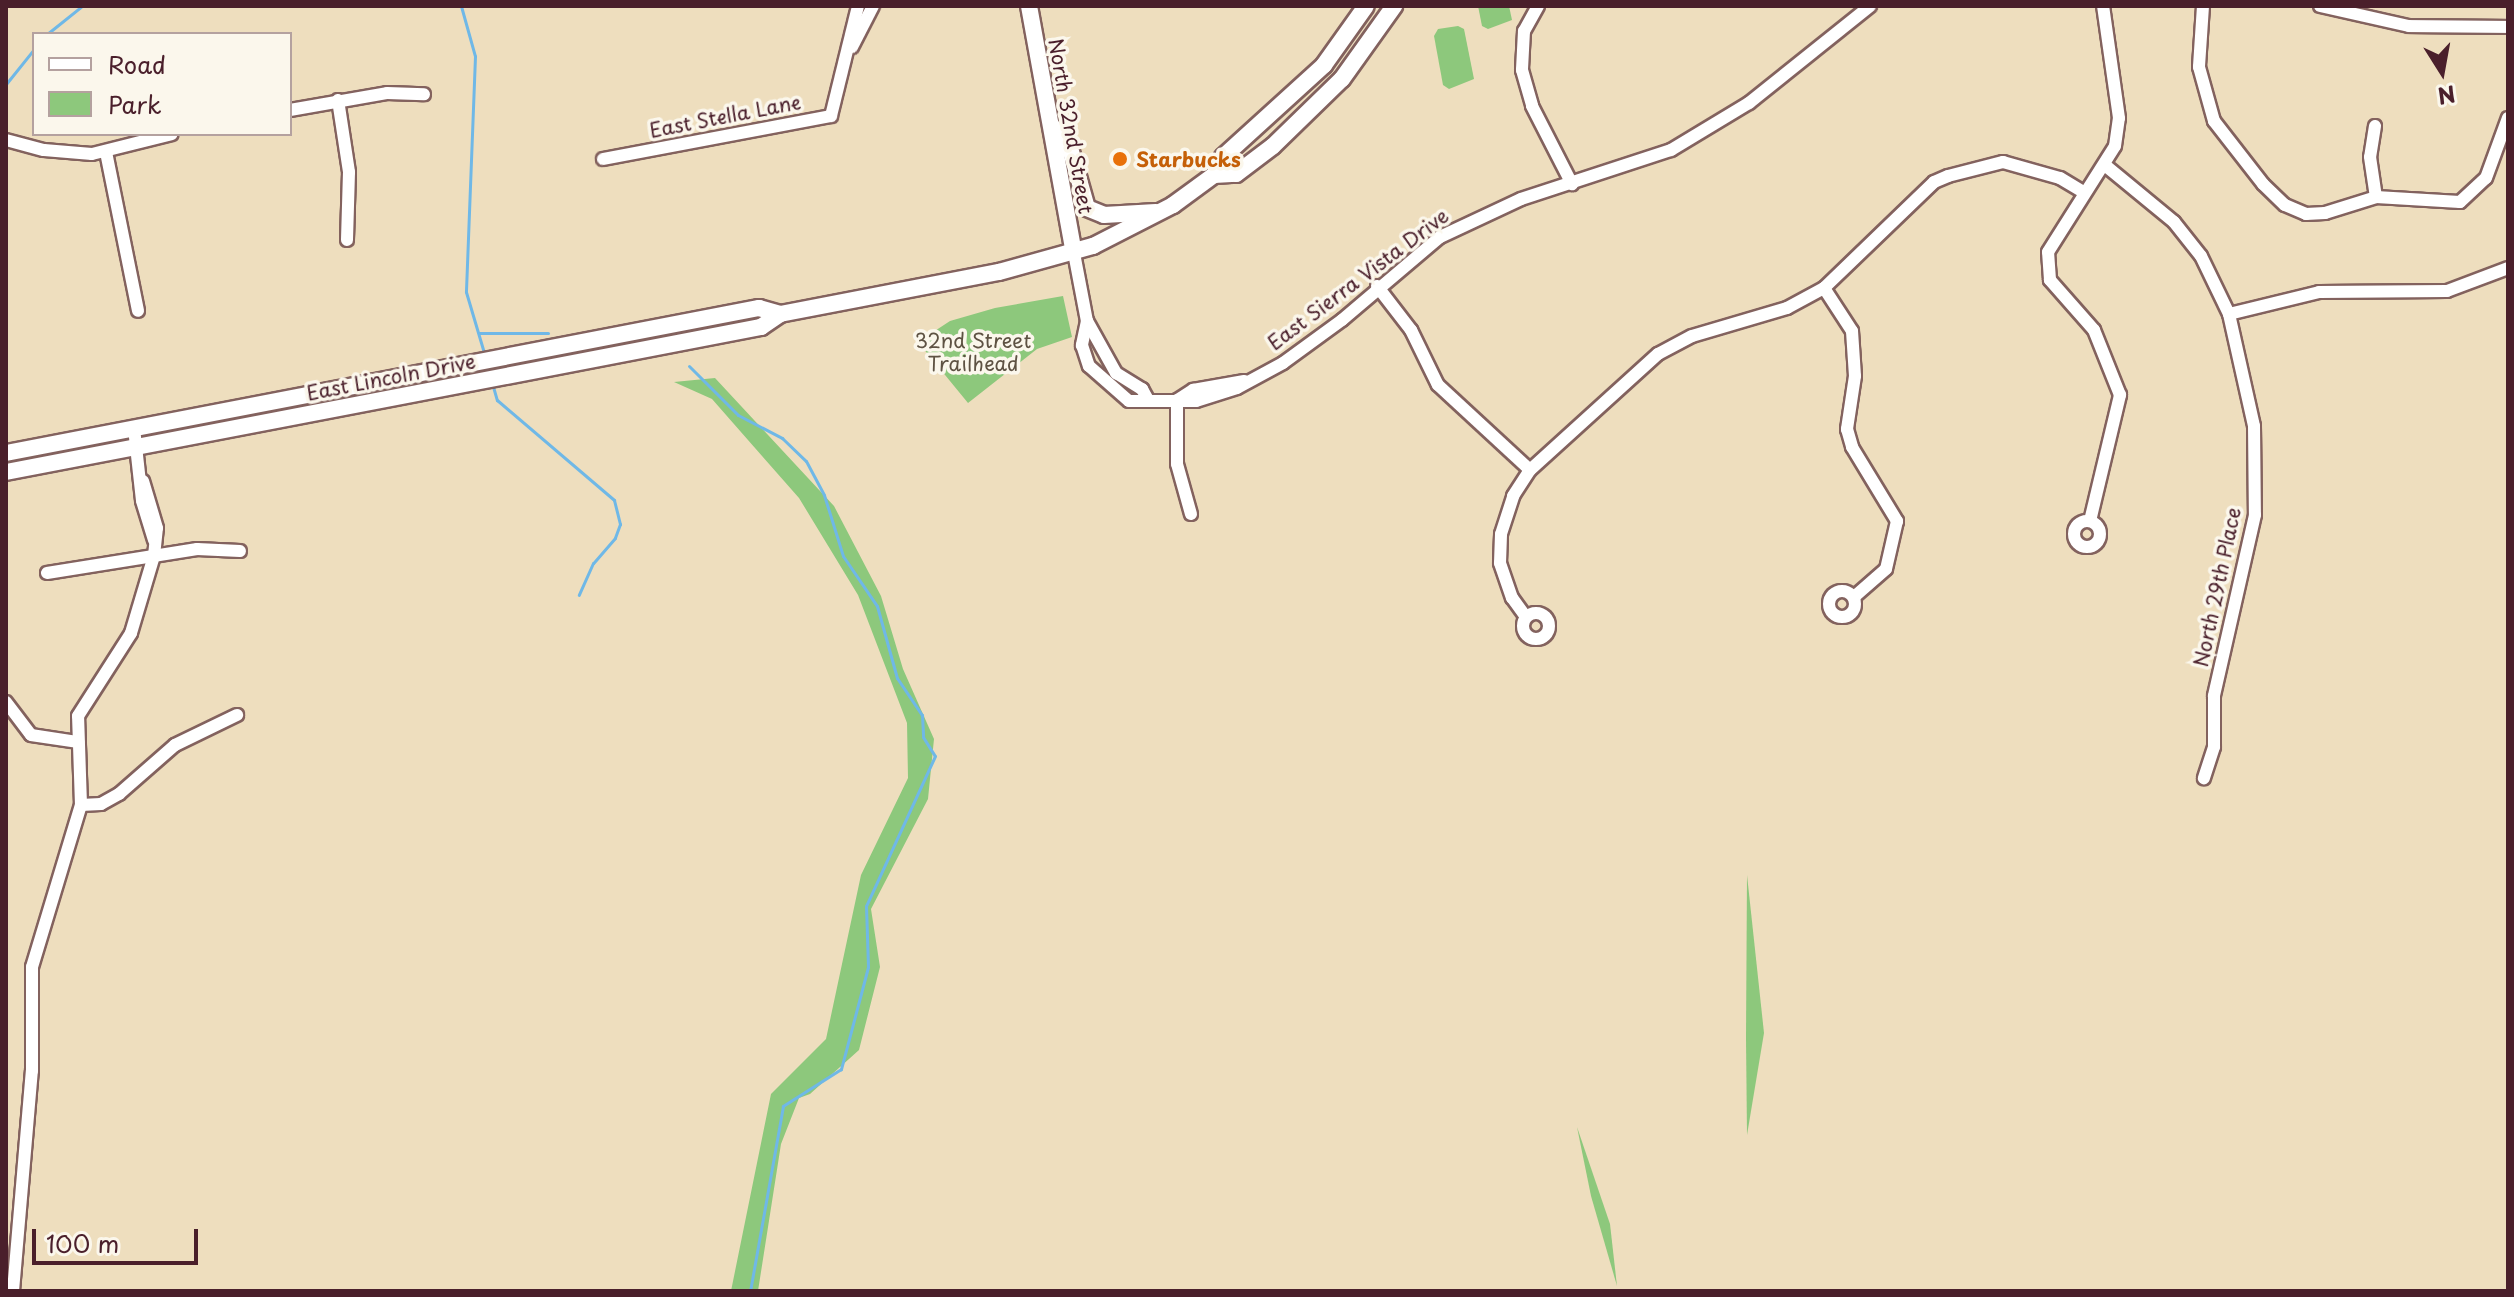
<!DOCTYPE html>
<style>
body{margin:0}
#map{position:relative;width:2514px;height:1297px;overflow:hidden;background:#eedebe;font-family:"Playpen Sans",sans-serif}
div>[style]{position:absolute}
.green>*{inset:0;background:#8dc87c}
.stream>*{height:3px;margin:-1.5px;padding:0 1.5px;transform-origin:1.5px;border-radius:1.5px;background:#6fb8e7}
.roads{filter:drop-shadow(2px 0 #83625e) drop-shadow(-2px 0 #83625e) drop-shadow(0 2px #83625e) drop-shadow(0 -2px #83625e)}
.minor>*{height:12px;margin:-6px;padding:0 6px;transform-origin:6px;border-radius:6px;background:#fff}
.minor>.ring{margin:-6px;padding:0;box-sizing:content-box;background:none;border:12px solid #fff;border-radius:50%}
.major>*{height:16px;margin:-8px;padding:0 8px;transform-origin:8px;border-radius:8px;background:#fff}
.dots>*{width:22px;height:22px;translate:-50% -50%;box-sizing:border-box;border:4px solid #fbf7ec;border-radius:50%}
span{translate:-50% -50%;white-space:nowrap;text-align:center;line-height:1.15;-webkit-text-stroke:7px #fbf7ec;paint-order:stroke}
.street-label{font-size:20px;color:#4a1f2b}
.food-label{font-size:20px;color:#c56008;font-weight:700}
.left{translate:0 -50%;text-align:left}
.park-label{font-size:20px;color:#5e5243}
.frame{position:absolute;inset:0;border:8px solid #4a1f2b;pointer-events:none}
.legend{position:absolute;left:32px;top:32px;width:260px;height:104px;box-sizing:border-box;background:#fbf7ec;border:2px solid #b4a19f;margin:0;padding:10px 14px;list-style:none;font-size:24px;color:#4a1f2b}
.legend li{display:flex;align-items:center;gap:16px;height:40px}
.legend b{width:40px;border:2px solid #b4a19f}
.north{position:absolute;left:2402px;top:32px;width:80px;height:80px;-webkit-text-stroke:6px #fbf7ec;paint-order:stroke;rotate:169deg;font-size:22px;font-weight:700;line-height:32px;text-align:center;color:#4a1f2b}
.north::after{content:'';display:block;margin:auto;width:28px;height:36px;background:#4a1f2b;clip-path:polygon(50% 0,100% 100%,50% 72%,0 100%)}
.scale{position:absolute;left:32px;top:1229px;width:166px;height:36px;box-sizing:border-box;border:4px solid #4a1f2b;border-top:0;padding-left:10px;font-size:24px;line-height:28px;white-space:nowrap;color:#4a1f2b;-webkit-text-stroke:6px #fbf7ec;paint-order:stroke}
</style>
<div id="map">
<div class="green">
<i style="clip-path:polygon(1478px 6px,1509px 6px,1512px 20px,1488px 29px,1482px 26px)"></i>
<i style="clip-path:polygon(1458px 26px,1464px 29px,1474px 79px,1449px 89px,1443px 85px,1434px 36px,1438px 29px)"></i>
<i style="clip-path:polygon(1063px 296px,1072px 337px,1037px 349px,968px 403px,918px 342px,950px 321px,995px 308px)"></i>
<i style="clip-path:polygon(715px 378px,834px 506px,881px 596px,903px 669px,934px 739px,928px 799px,871px 909px,880px 967px,859px 1050px,810px 1094px,799px 1098px,781px 1144px,758px 1291px,731px 1291px,771px 1094px,826px 1039px,861px 875px,908px 778px,907px 723px,858px 595px,799px 498px,712px 399px,674px 382px)"></i>
<i style="clip-path:polygon(1747px 875px,1764px 1033px,1747px 1135px,1746px 1038px)"></i>
<i style="clip-path:polygon(1577px 1127px,1610px 1224px,1617px 1286px,1591px 1196px)"></i>
</div>
<div class="stream">
<i style="left:461px;top:6px;width:52px;rotate:74.4deg"></i>
<i style="left:475px;top:56px;width:236px;rotate:92.2deg"></i>
<i style="left:466px;top:292px;width:67px;rotate:73.5deg"></i>
<i style="left:47px;top:34px;width:45px;rotate:-38.7deg"></i>
<i style="left:6px;top:84px;width:45px;rotate:-51.3deg"></i>
<i style="left:479px;top:333px;width:69px"></i>
<i style="left:689px;top:366px;width:69px;rotate:45deg"></i>
<i style="left:738px;top:415px;width:50px;rotate:27.6deg"></i>
<i style="left:782px;top:438px;width:33px;rotate:44deg"></i>
<i style="left:806px;top:461px;width:38px;rotate:62deg"></i>
<i style="left:824px;top:495px;width:64px;rotate:72.7deg"></i>
<i style="left:843px;top:556px;width:60px;rotate:55.8deg"></i>
<i style="left:877px;top:606px;width:75px;rotate:74.5deg"></i>
<i style="left:897px;top:678px;width:45px;rotate:56deg"></i>
<i style="left:922px;top:715px;width:22px;rotate:87deg"></i>
<i style="left:923px;top:737px;width:22px;rotate:58deg"></i>
<i style="left:935px;top:756px;width:165px;rotate:114.7deg"></i>
<i style="left:866px;top:906px;width:61px;rotate:88.1deg"></i>
<i style="left:868px;top:967px;width:106px;rotate:104.8deg"></i>
<i style="left:841px;top:1069px;width:69px;rotate:147.5deg"></i>
<i style="left:783px;top:1106px;width:188px;rotate:100.1deg"></i>
<i style="left:492px;top:383px;width:18px;rotate:74deg"></i>
<i style="left:497px;top:400px;width:154px;rotate:40.5deg"></i>
<i style="left:614px;top:500px;width:25px;rotate:76deg"></i>
<i style="left:620px;top:524px;width:15px;rotate:110deg"></i>
<i style="left:615px;top:538px;width:33px;rotate:131deg"></i>
<i style="left:593px;top:563px;width:35px;rotate:114deg"></i>
</div>
<div class="roads">
<div class="minor">
<i style="left:1538px;top:6px;width:29px;rotate:119deg"></i>
<i style="left:1524px;top:31px;width:39px;rotate:93deg"></i>
<i style="left:1522px;top:70px;width:37px;rotate:74deg"></i>
<i style="left:1532px;top:106px;width:88px;rotate:62.9deg"></i>
<i style="left:2203px;top:6px;width:61px;rotate:93.8deg"></i>
<i style="left:2199px;top:67px;width:56px;rotate:74.5deg"></i>
<i style="left:2214px;top:121px;width:80px;rotate:52.1deg"></i>
<i style="left:2263px;top:184px;width:30px;rotate:44deg"></i>
<i style="left:2285px;top:205px;width:23px;rotate:23deg"></i>
<i style="left:2306px;top:214px;width:19px;rotate:-3deg"></i>
<i style="left:2325px;top:213px;width:53px;rotate:-17.4deg"></i>
<i style="left:2376px;top:197px;width:84px;rotate:3.4deg"></i>
<i style="left:2460px;top:202px;width:35px;rotate:-43deg"></i>
<i style="left:2486px;top:178px;width:64px;rotate:-69.9deg"></i>
<i style="left:2320px;top:6px;width:91px;rotate:12.7deg"></i>
<i style="left:2409px;top:26px;width:99px;rotate:0.6deg"></i>
<i style="left:852px;top:47px;width:46px;rotate:-62.9deg"></i>
<i style="left:338px;top:100px;width:73px;rotate:81.3deg"></i>
<i style="left:349px;top:172px;width:68px;rotate:91.7deg"></i>
<i style="left:290px;top:110px;width:98px;rotate:-9.9deg"></i>
<i style="left:387px;top:93px;width:37px;rotate:2deg"></i>
<i style="left:2375px;top:126px;width:31px;rotate:99deg"></i>
<i style="left:2370px;top:157px;width:40px;rotate:81.5deg"></i>
<i style="left:6px;top:140px;width:39px;rotate:15deg"></i>
<i style="left:44px;top:150px;width:48px;rotate:4.8deg"></i>
<i style="left:92px;top:154px;width:82px;rotate:-14deg"></i>
<i style="left:106px;top:152px;width:162px;rotate:78.6deg"></i>
<i style="left:603px;top:159px;width:232px;rotate:-10.7deg"></i>
<i style="left:831px;top:116px;width:113px;rotate:-76.2deg"></i>
<i style="left:2106px;top:166px;width:88px;rotate:39.5deg"></i>
<i style="left:2174px;top:222px;width:43px;rotate:51.5deg"></i>
<i style="left:2201px;top:256px;width:64px;rotate:64.2deg"></i>
<i style="left:2229px;top:314px;width:115px;rotate:77.4deg"></i>
<i style="left:2254px;top:426px;width:89px;rotate:89.4deg"></i>
<i style="left:2255px;top:515px;width:186px;rotate:102.8deg"></i>
<i style="left:2214px;top:696px;width:51px;rotate:90deg"></i>
<i style="left:2214px;top:747px;width:33px;rotate:108deg"></i>
<i style="left:1074px;top:253px;width:69px;rotate:79.2deg"></i>
<i style="left:1087px;top:321px;width:60px;rotate:60.9deg"></i>
<i style="left:1116px;top:373px;width:31px;rotate:32deg"></i>
<i style="left:1142px;top:389px;width:13px;rotate:61deg"></i>
<i style="left:1377px;top:286px;width:56px;rotate:52.3deg"></i>
<i style="left:1411px;top:330px;width:61px;rotate:63.9deg"></i>
<i style="left:1438px;top:385px;width:125px;rotate:42.7deg"></i>
<i style="left:1824px;top:288px;width:51px;rotate:56.9deg"></i>
<i style="left:1852px;top:331px;width:45px;rotate:86.2deg"></i>
<i style="left:1855px;top:376px;width:54px;rotate:98.6deg"></i>
<i style="left:1847px;top:429px;width:19px;rotate:74deg"></i>
<i style="left:1852px;top:447px;width:87px;rotate:58.7deg"></i>
<i style="left:1897px;top:521px;width:49px;rotate:102.9deg"></i>
<i style="left:1886px;top:569px;width:43px;rotate:138.8deg"></i>
<i style="left:2229px;top:314px;width:93px;rotate:-13.7deg"></i>
<i style="left:2319px;top:292px;width:128px;rotate:-0.4deg"></i>
<i style="left:2447px;top:291px;width:65px;rotate:-20.7deg"></i>
<i style="left:1087px;top:321px;width:25px;rotate:102deg"></i>
<i style="left:1082px;top:345px;width:22px;rotate:72deg"></i>
<i style="left:1089px;top:366px;width:53px;rotate:41.2deg"></i>
<i style="left:1129px;top:401px;width:67px"></i>
<i style="left:1196px;top:401px;width:43px;rotate:-17.6deg"></i>
<i style="left:1237px;top:388px;width:52px;rotate:-28.5deg"></i>
<i style="left:1283px;top:363px;width:73px;rotate:-36.1deg"></i>
<i style="left:1342px;top:320px;width:128px;rotate:-40.3deg"></i>
<i style="left:1440px;top:237px;width:89px;rotate:-25.1deg"></i>
<i style="left:1521px;top:199px;width:158px;rotate:-18.1deg"></i>
<i style="left:1671px;top:150px;width:91px;rotate:-31.1deg"></i>
<i style="left:1749px;top:103px;width:155px;rotate:-38.7deg"></i>
<i style="left:1179px;top:399px;width:17px;rotate:-33deg"></i>
<i style="left:1193px;top:390px;width:52px;rotate:-10deg"></i>
<i style="left:1177px;top:400px;width:64px;rotate:90deg"></i>
<i style="left:1177px;top:464px;width:52px;rotate:74.4deg"></i>
<i style="left:134px;top:428px;width:73px;rotate:83.7deg"></i>
<i style="left:142px;top:501px;width:41px;rotate:72.9deg"></i>
<i class="ring" style="left:2074px;top:521px;width:14px;height:14px"></i>
<i style="left:2090px;top:521px;width:130px;rotate:-76.6deg"></i>
<i style="left:2120px;top:395px;width:70px;rotate:-111.8deg"></i>
<i style="left:2094px;top:330px;width:67px;rotate:-131.3deg"></i>
<i style="left:2050px;top:280px;width:28px;rotate:-94deg"></i>
<i style="left:2048px;top:252px;width:125px;rotate:-57.7deg"></i>
<i style="left:2115px;top:146px;width:28px;rotate:-82deg"></i>
<i style="left:2119px;top:118px;width:113px;rotate:-98.1deg"></i>
<i style="left:47px;top:573px;width:152px;rotate:-9.1deg"></i>
<i style="left:197px;top:549px;width:43px;rotate:2.7deg"></i>
<i class="ring" style="left:1829px;top:591px;width:14px;height:14px"></i>
<i class="ring" style="left:1523px;top:613px;width:14px;height:14px"></i>
<i style="left:1526px;top:617px;width:24px;rotate:-126deg"></i>
<i style="left:1512px;top:598px;width:37px;rotate:-109deg"></i>
<i style="left:1500px;top:563px;width:29px;rotate:-88deg"></i>
<i style="left:1501px;top:534px;width:40px;rotate:-72deg"></i>
<i style="left:1513px;top:496px;width:31px;rotate:-57deg"></i>
<i style="left:1530px;top:470px;width:173px;rotate:-42.2deg"></i>
<i style="left:1658px;top:354px;width:38px;rotate:-28deg"></i>
<i style="left:1692px;top:336px;width:99px;rotate:-16.4deg"></i>
<i style="left:1787px;top:308px;width:42px;rotate:-28.4deg"></i>
<i style="left:1824px;top:288px;width:153px;rotate:-43.9deg"></i>
<i style="left:1934px;top:182px;width:15px;rotate:-23deg"></i>
<i style="left:1948px;top:176px;width:57px;rotate:-14.3deg"></i>
<i style="left:2003px;top:162px;width:59px;rotate:15.7deg"></i>
<i style="left:2060px;top:178px;width:27px;rotate:31deg"></i>
<i style="left:6px;top:702px;width:41px;rotate:52.9deg"></i>
<i style="left:31px;top:735px;width:48px;rotate:8.5deg"></i>
<i style="left:81px;top:805px;width:20px;rotate:-3deg"></i>
<i style="left:101px;top:804px;width:21px;rotate:-29deg"></i>
<i style="left:119px;top:794px;width:74px;rotate:-41.2deg"></i>
<i style="left:175px;top:745px;width:69px;rotate:-25.8deg"></i>
<i style="left:13px;top:1291px;width:221px;rotate:-85.1deg"></i>
<i style="left:32px;top:1071px;width:104px;rotate:-90deg"></i>
<i style="left:32px;top:967px;width:169px;rotate:-73.2deg"></i>
<i style="left:81px;top:805px;width:89px;rotate:-91.9deg"></i>
<i style="left:78px;top:716px;width:98px;rotate:-57.4deg"></i>
<i style="left:131px;top:633px;width:80px;rotate:-73.4deg"></i>
<i style="left:154px;top:556px;width:28px;rotate:-84deg"></i>
<i style="left:157px;top:528px;width:49px;rotate:-106.6deg"></i>
</div>
<div class="major">
<i style="left:1029px;top:6px;width:251px;rotate:79.7deg"></i>
<i style="left:1051px;top:125px;width:30px;rotate:50deg"></i>
<i style="left:1070px;top:148px;width:62px;rotate:74.2deg"></i>
<i style="left:1087px;top:208px;width:18px;rotate:22deg"></i>
<i style="left:1104px;top:215px;width:52px;rotate:-3.3deg"></i>
<i style="left:1214px;top:175px;width:22px;rotate:-3deg"></i>
<i style="left:1236px;top:174px;width:46px;rotate:-37.1deg"></i>
<i style="left:1273px;top:146px;width:96px;rotate:-44.2deg"></i>
<i style="left:1342px;top:79px;width:90px;rotate:-54.5deg"></i>
<i style="left:6px;top:453px;width:767px;rotate:-10.9deg"></i>
<i style="left:759px;top:308px;width:22px;rotate:16deg"></i>
<i style="left:6px;top:472px;width:769px;rotate:-10.87deg"></i>
<i style="left:761px;top:327px;width:23px;rotate:-34deg"></i>
<i style="left:780px;top:314px;width:223px;rotate:-10.9deg"></i>
<i style="left:999px;top:272px;width:98px;rotate:-15.5deg"></i>
<i style="left:1093px;top:246px;width:90px;rotate:-27.1deg"></i>
<i style="left:1173px;top:205px;width:51px;rotate:-36.2deg"></i>
<i style="left:1214px;top:175px;width:20px;rotate:-63deg"></i>
<i style="left:1223px;top:157px;width:137px;rotate:-42.3deg"></i>
<i style="left:1324px;top:65px;width:72px;rotate:-54.6deg"></i>
</div>
</div>
<div class="dots">
<i style="left:1120px;top:159px;background:#e8710a"></i>
</div>
<div class="street-label">
<span style="left:725px;top:116px;rotate:-11deg">East Stella Lane</span>
<span style="left:1071px;top:126px;rotate:80deg">North 32nd Street</span>
<span style="left:1358px;top:279px;rotate:-37deg">East Sierra Vista Drive</span>
<span style="left:391px;top:377px;rotate:-11deg">East Lincoln Drive</span>
<span style="left:2217px;top:587px;rotate:-78deg">North 29th Place</span>
</div>
<div class="food-label">
<span class="left" style="left:1136px;top:159px">Starbucks</span>
</div>
<div class="park-label">
<span style="left:973px;top:352px">32nd Street<br>Trailhead</span>
</div>
<div class="frame"></div>
<ul class="legend">
<li><b style="height:10px;background:#fff"></b>Road</li>
<li><b style="height:22px;background:#8dc87c"></b>Park</li>
</ul>
<div class="north">N</div>
<div class="scale">100 m</div>
</div>
